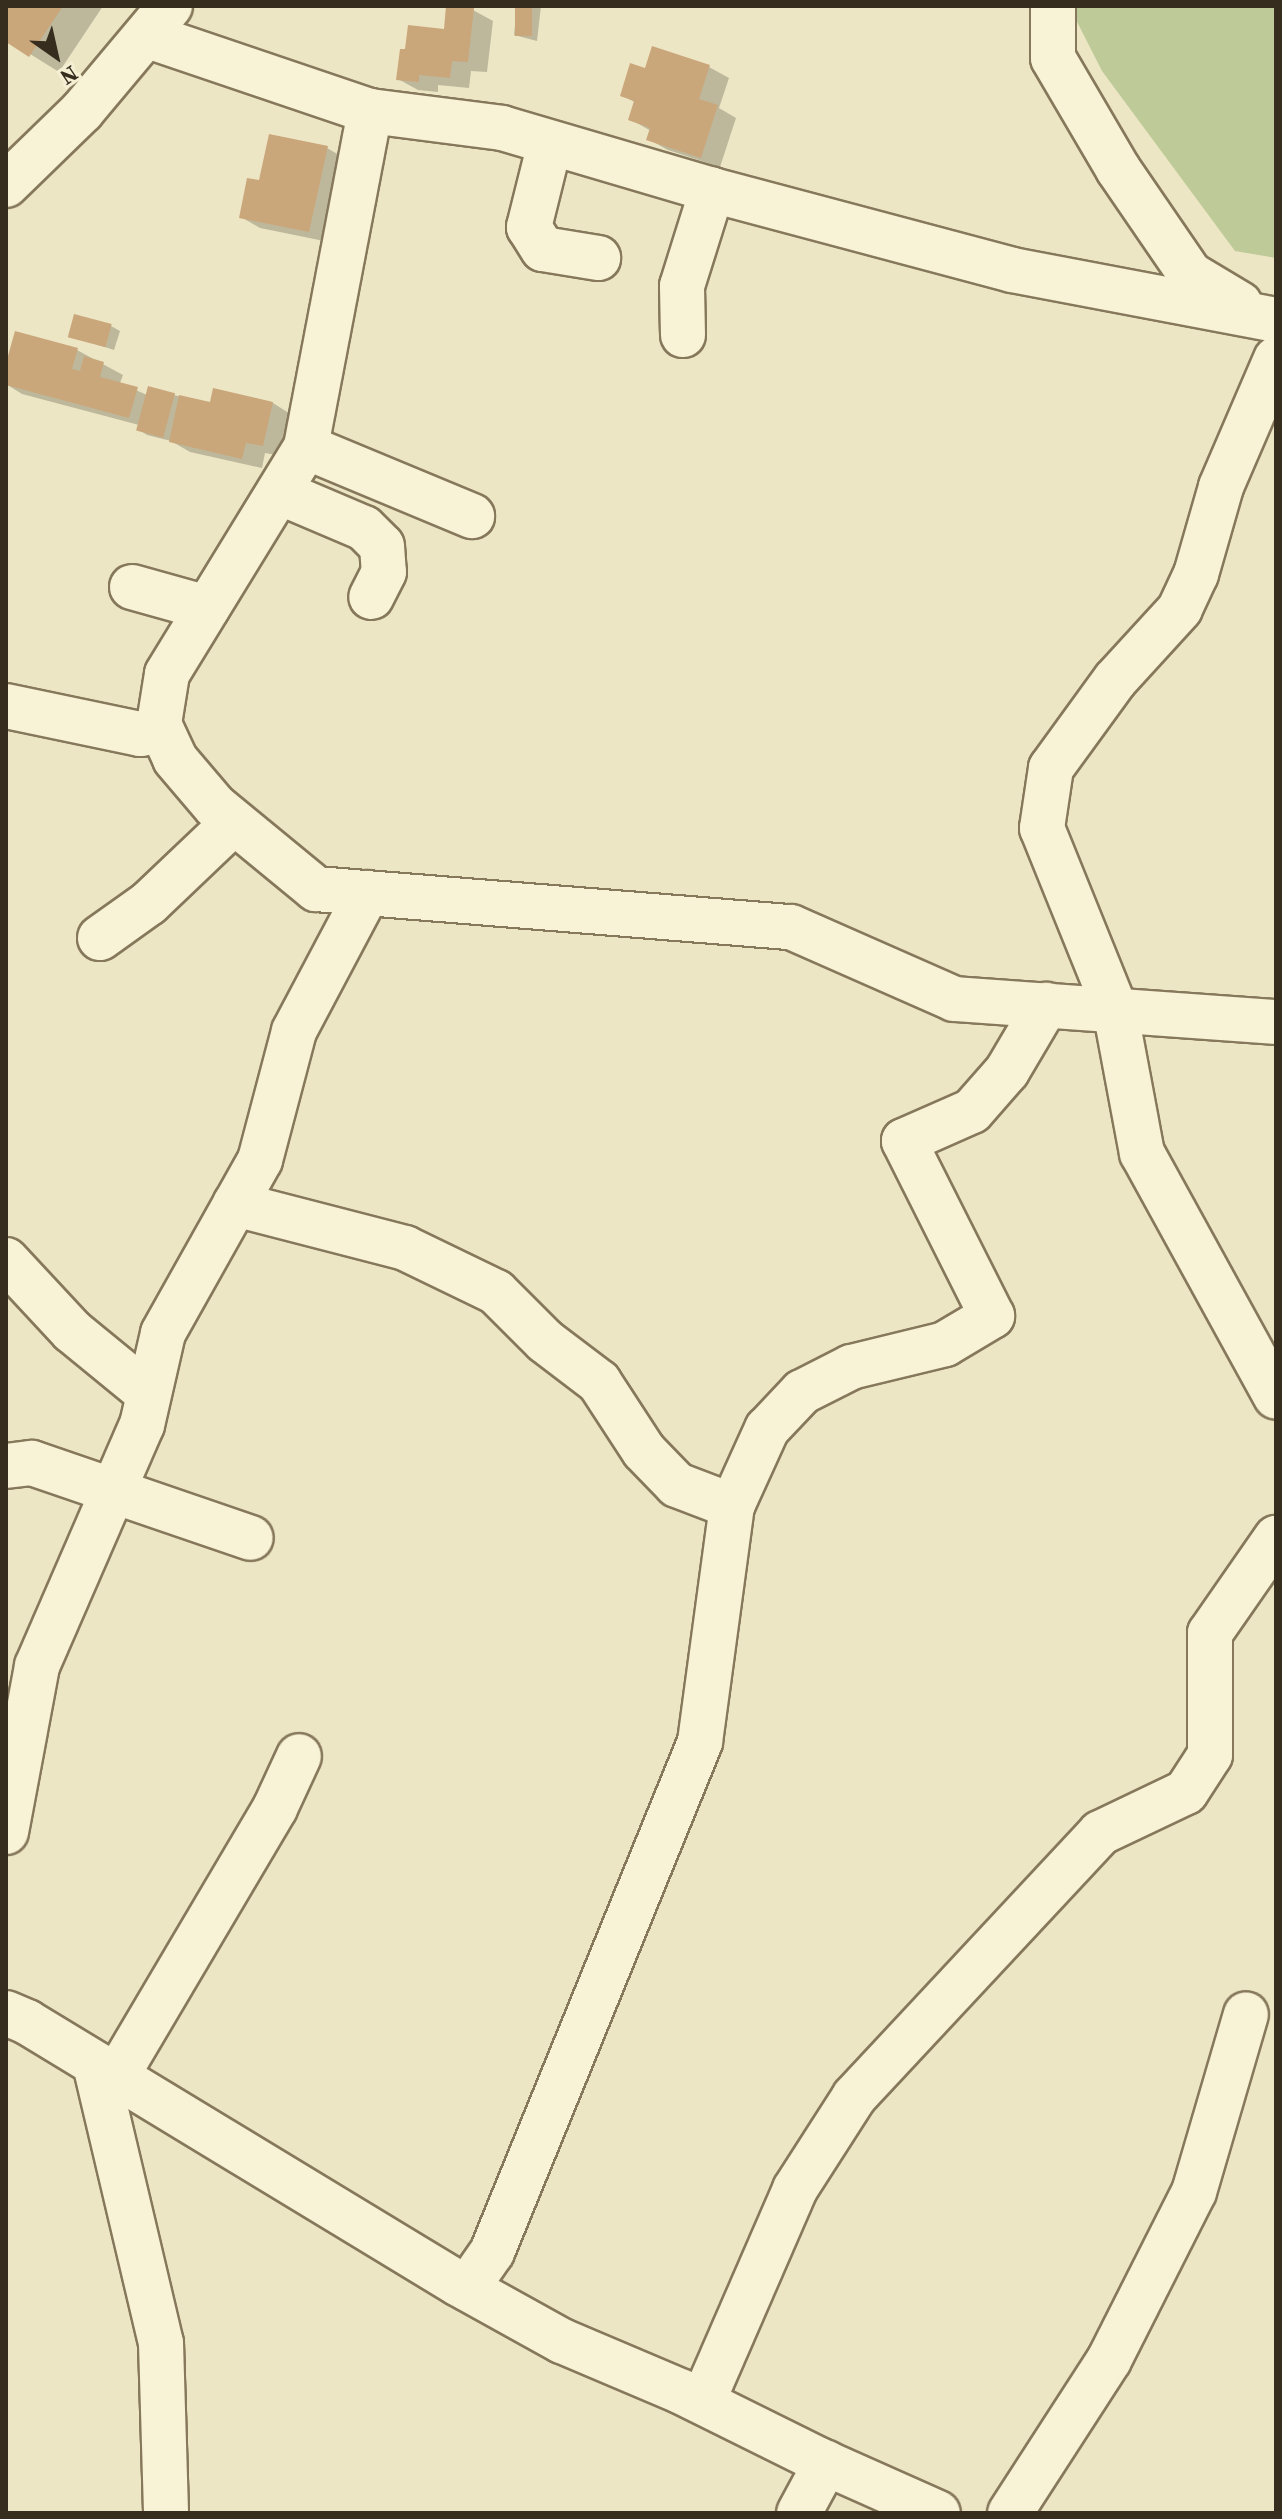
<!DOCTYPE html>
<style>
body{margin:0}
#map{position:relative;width:1282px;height:2519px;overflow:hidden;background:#ede6c4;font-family:"Source Serif 4",serif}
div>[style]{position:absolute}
.green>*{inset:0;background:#beca98}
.shadow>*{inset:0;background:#0003}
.building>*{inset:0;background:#caa67b;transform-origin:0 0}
.roads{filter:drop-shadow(2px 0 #86785b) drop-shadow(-2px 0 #86785b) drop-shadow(0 2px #86785b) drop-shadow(0 -2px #86785b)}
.minor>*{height:44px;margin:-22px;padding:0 22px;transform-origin:22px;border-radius:22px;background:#f8f2d6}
.tertiary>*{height:44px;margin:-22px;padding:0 22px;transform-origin:22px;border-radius:22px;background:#f8f2d6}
.secondary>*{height:44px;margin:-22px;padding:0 22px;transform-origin:22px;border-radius:22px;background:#f8f2d6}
span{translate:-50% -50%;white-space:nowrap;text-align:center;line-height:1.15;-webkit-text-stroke:6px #f4efd3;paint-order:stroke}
.frame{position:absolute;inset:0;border:8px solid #372d1e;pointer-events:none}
.north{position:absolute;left:16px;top:16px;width:80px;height:80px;-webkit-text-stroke:6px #f4efd3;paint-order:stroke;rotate:146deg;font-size:22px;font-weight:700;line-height:32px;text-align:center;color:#372d1e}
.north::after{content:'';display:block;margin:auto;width:28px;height:36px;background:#372d1e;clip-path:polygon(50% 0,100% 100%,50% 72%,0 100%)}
</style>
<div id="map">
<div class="green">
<i style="clip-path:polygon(1069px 6px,1276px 6px,1276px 258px,1235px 251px,1102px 71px)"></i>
</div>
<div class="shadow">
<i style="clip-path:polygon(6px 6px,103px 6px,59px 72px,6px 39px)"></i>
<i style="clip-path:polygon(517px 6px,541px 6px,537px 41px,514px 35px)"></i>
<i style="clip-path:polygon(473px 10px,493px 21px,487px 72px,471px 71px,469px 88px,438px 85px,438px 92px,418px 90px,398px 79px,407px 51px,446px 31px)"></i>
<i style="clip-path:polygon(709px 67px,729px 78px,719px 108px,736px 118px,720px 167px,668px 150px,648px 139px,651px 131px,630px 119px,636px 103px,622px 95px,646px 71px)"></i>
<i style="clip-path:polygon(327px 148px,346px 159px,329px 242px,260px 228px,241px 217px,261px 182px)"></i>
<i style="clip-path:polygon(111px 326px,120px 331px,114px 350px,71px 336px)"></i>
<i style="clip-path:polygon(77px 350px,123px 375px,120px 383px,147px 395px,149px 389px,211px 404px,214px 391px,273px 403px,292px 415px,282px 456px,265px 453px,262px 468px,190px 452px,171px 441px,147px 435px,138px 429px,139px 425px,22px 394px,6px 384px,6px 370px)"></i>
</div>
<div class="building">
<i style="clip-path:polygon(6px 6px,63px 6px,29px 57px,6px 42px)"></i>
<i style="clip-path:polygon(446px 6px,474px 8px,468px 62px,452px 61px,450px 78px,419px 75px,419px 82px,396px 80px,400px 49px,405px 49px,408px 25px,444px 29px)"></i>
<i style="left:515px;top:6px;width:17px;height:30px"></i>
<i style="clip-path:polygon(652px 46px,710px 65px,699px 99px,718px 105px,701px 158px,646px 140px,650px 128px,628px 120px,634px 101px,620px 96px,630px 63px,645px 68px)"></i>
<i style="clip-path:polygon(269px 134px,328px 146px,309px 232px,239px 218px,247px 178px,259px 180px)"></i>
<i style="left:74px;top:314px;width:39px;height:24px;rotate:15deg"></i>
<i style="clip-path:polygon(15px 331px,78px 348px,72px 369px,80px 371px,84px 356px,104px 362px,100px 377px,138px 387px,129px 418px,6px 385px,6px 363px)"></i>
<i style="left:148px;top:386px;width:28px;height:46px;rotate:15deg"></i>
<i style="clip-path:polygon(213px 388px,273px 402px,263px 446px,246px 443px,242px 459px,169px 442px,179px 395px,210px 402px)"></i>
</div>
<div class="roads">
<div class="minor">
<i style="left:1053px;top:6px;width:52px;rotate:90deg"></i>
<i style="left:1053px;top:58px;width:129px;rotate:59.6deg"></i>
<i style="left:1118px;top:169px;width:127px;rotate:55.6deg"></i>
<i style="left:1190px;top:274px;width:58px;rotate:31deg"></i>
<i style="left:148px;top:36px;width:234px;rotate:18.7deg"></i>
<i style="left:370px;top:111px;width:133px;rotate:7.3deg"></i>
<i style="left:502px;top:128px;width:219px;rotate:16.4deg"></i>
<i style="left:712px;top:190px;width:310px;rotate:14.9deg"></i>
<i style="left:1012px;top:270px;width:269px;rotate:10.7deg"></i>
<i style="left:370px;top:111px;width:342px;rotate:100.8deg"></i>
<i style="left:306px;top:447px;width:266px;rotate:121.5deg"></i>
<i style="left:167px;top:674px;width:51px;rotate:99.1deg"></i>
<i style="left:159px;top:724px;width:38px;rotate:65deg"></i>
<i style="left:175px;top:759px;width:62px;rotate:49.6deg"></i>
<i style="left:215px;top:806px;width:131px;rotate:39.4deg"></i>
<i style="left:316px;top:889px;width:477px;rotate:4.6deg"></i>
<i style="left:791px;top:927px;width:178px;rotate:23.8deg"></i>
<i style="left:954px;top:999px;width:323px;rotate:4.1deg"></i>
<i style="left:550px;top:143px;width:87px;rotate:104deg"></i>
<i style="left:529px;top:227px;width:26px;rotate:58deg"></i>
<i style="left:543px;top:249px;width:56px;rotate:9.3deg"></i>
<i style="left:683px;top:335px;width:49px;rotate:-91.2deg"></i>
<i style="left:682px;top:286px;width:101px;rotate:-72.6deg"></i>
<i style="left:1276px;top:359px;width:139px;rotate:113.3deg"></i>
<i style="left:1221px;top:487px;width:91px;rotate:106deg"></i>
<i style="left:1196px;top:574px;width:38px;rotate:115deg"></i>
<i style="left:1180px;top:609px;width:96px;rotate:132.5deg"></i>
<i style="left:1115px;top:680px;width:109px;rotate:126deg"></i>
<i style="left:1051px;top:768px;width:61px;rotate:98.5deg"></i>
<i style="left:1042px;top:828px;width:195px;rotate:68deg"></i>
<i style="left:1115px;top:1009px;width:147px;rotate:79.4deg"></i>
<i style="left:1142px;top:1153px;width:278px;rotate:61.2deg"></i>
<i style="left:306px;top:447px;width:180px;rotate:22.6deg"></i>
<i style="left:279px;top:492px;width:92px;rotate:23deg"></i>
<i style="left:364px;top:528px;width:25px;rotate:45deg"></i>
<i style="left:382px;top:546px;width:26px;rotate:86deg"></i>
<i style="left:384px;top:572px;width:28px;rotate:117deg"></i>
<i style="left:132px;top:587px;width:78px;rotate:15.6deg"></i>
<i style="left:6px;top:706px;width:137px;rotate:11.8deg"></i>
<i style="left:140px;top:734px;width:22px;rotate:-8deg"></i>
<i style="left:100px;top:938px;width:60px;rotate:-35.5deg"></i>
<i style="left:149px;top:903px;width:117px;rotate:-43.6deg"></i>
<i style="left:235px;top:1204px;width:176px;rotate:14.5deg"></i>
<i style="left:405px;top:1248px;width:101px;rotate:25.8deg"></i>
<i style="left:496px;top:1292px;width:69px;rotate:45deg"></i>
<i style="left:545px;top:1341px;width:68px;rotate:37.2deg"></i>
<i style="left:599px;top:1382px;width:82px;rotate:56.9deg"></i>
<i style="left:644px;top:1451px;width:47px;rotate:45.9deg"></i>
<i style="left:677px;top:1485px;width:59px;rotate:20.9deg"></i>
<i style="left:6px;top:1260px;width:97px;rotate:47.1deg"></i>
<i style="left:72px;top:1331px;width:99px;rotate:39.3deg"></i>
<i style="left:6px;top:1466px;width:26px;rotate:-7deg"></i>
<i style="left:32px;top:1463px;width:231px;rotate:18.9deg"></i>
<i style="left:6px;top:1832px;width:169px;rotate:-79.4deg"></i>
<i style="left:37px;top:1666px;width:263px;rotate:-66.5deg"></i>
<i style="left:142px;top:1425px;width:94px;rotate:-77.1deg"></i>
<i style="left:163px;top:1333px;width:198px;rotate:-60.7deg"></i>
<i style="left:260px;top:1160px;width:133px;rotate:-75.2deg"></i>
<i style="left:294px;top:1031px;width:156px;rotate:-62.1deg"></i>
<i style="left:95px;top:2064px;width:287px;rotate:76.7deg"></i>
<i style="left:161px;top:2343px;width:170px;rotate:88.3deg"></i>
<i style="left:116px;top:2077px;width:312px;rotate:-59.4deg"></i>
<i style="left:275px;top:1808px;width:57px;rotate:-65.2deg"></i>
<i style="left:467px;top:2288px;width:44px;rotate:-55.2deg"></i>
<i style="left:492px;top:2252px;width:551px;rotate:-67.81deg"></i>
<i style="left:700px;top:1742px;width:238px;rotate:-82.3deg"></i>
<i style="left:732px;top:1506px;width:85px;rotate:-65.6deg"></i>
<i style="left:767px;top:1429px;width:51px;rotate:-46.6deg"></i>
<i style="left:802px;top:1392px;width:55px;rotate:-27deg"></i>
<i style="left:851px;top:1367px;width:97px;rotate:-13.7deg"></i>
<i style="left:945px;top:1344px;width:55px;rotate:-30.8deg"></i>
<i style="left:992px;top:1316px;width:196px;rotate:-116.7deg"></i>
<i style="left:904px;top:1141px;width:74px;rotate:-23.8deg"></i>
<i style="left:972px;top:1111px;width:53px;rotate:-48.8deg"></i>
<i style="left:1007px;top:1071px;width:77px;rotate:-59.4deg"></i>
<i style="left:703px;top:2401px;width:231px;rotate:-66.5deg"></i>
<i style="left:795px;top:2189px;width:109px;rotate:-57.3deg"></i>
<i style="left:854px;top:2097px;width:361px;rotate:-47deg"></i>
<i style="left:1100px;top:1833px;width:95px;rotate:-25.5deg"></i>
<i style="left:1186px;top:1792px;width:44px;rotate:-57deg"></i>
<i style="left:1210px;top:1755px;width:122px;rotate:-90deg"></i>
<i style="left:1210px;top:1633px;width:116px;rotate:-55.2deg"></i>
<i style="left:799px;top:2513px;width:57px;rotate:-61.6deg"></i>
<i style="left:1010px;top:2513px;width:182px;rotate:-57.1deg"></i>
<i style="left:1109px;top:2360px;width:188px;rotate:-63.2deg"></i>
<i style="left:1194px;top:2192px;width:185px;rotate:-73.7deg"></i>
</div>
<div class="tertiary">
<i style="left:6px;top:2013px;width:23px;rotate:23deg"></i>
<i style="left:27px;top:2022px;width:505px;rotate:31.24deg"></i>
<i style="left:459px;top:2284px;width:118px;rotate:29deg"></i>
<i style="left:562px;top:2341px;width:130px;rotate:23deg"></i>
<i style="left:682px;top:2392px;width:153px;rotate:26.4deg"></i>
<i style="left:819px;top:2460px;width:130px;rotate:24deg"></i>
</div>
<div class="secondary">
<i style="left:6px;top:185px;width:106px;rotate:-44.2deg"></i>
<i style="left:82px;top:111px;width:137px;rotate:-50deg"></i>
</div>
</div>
<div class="frame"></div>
<div class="north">N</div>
</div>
